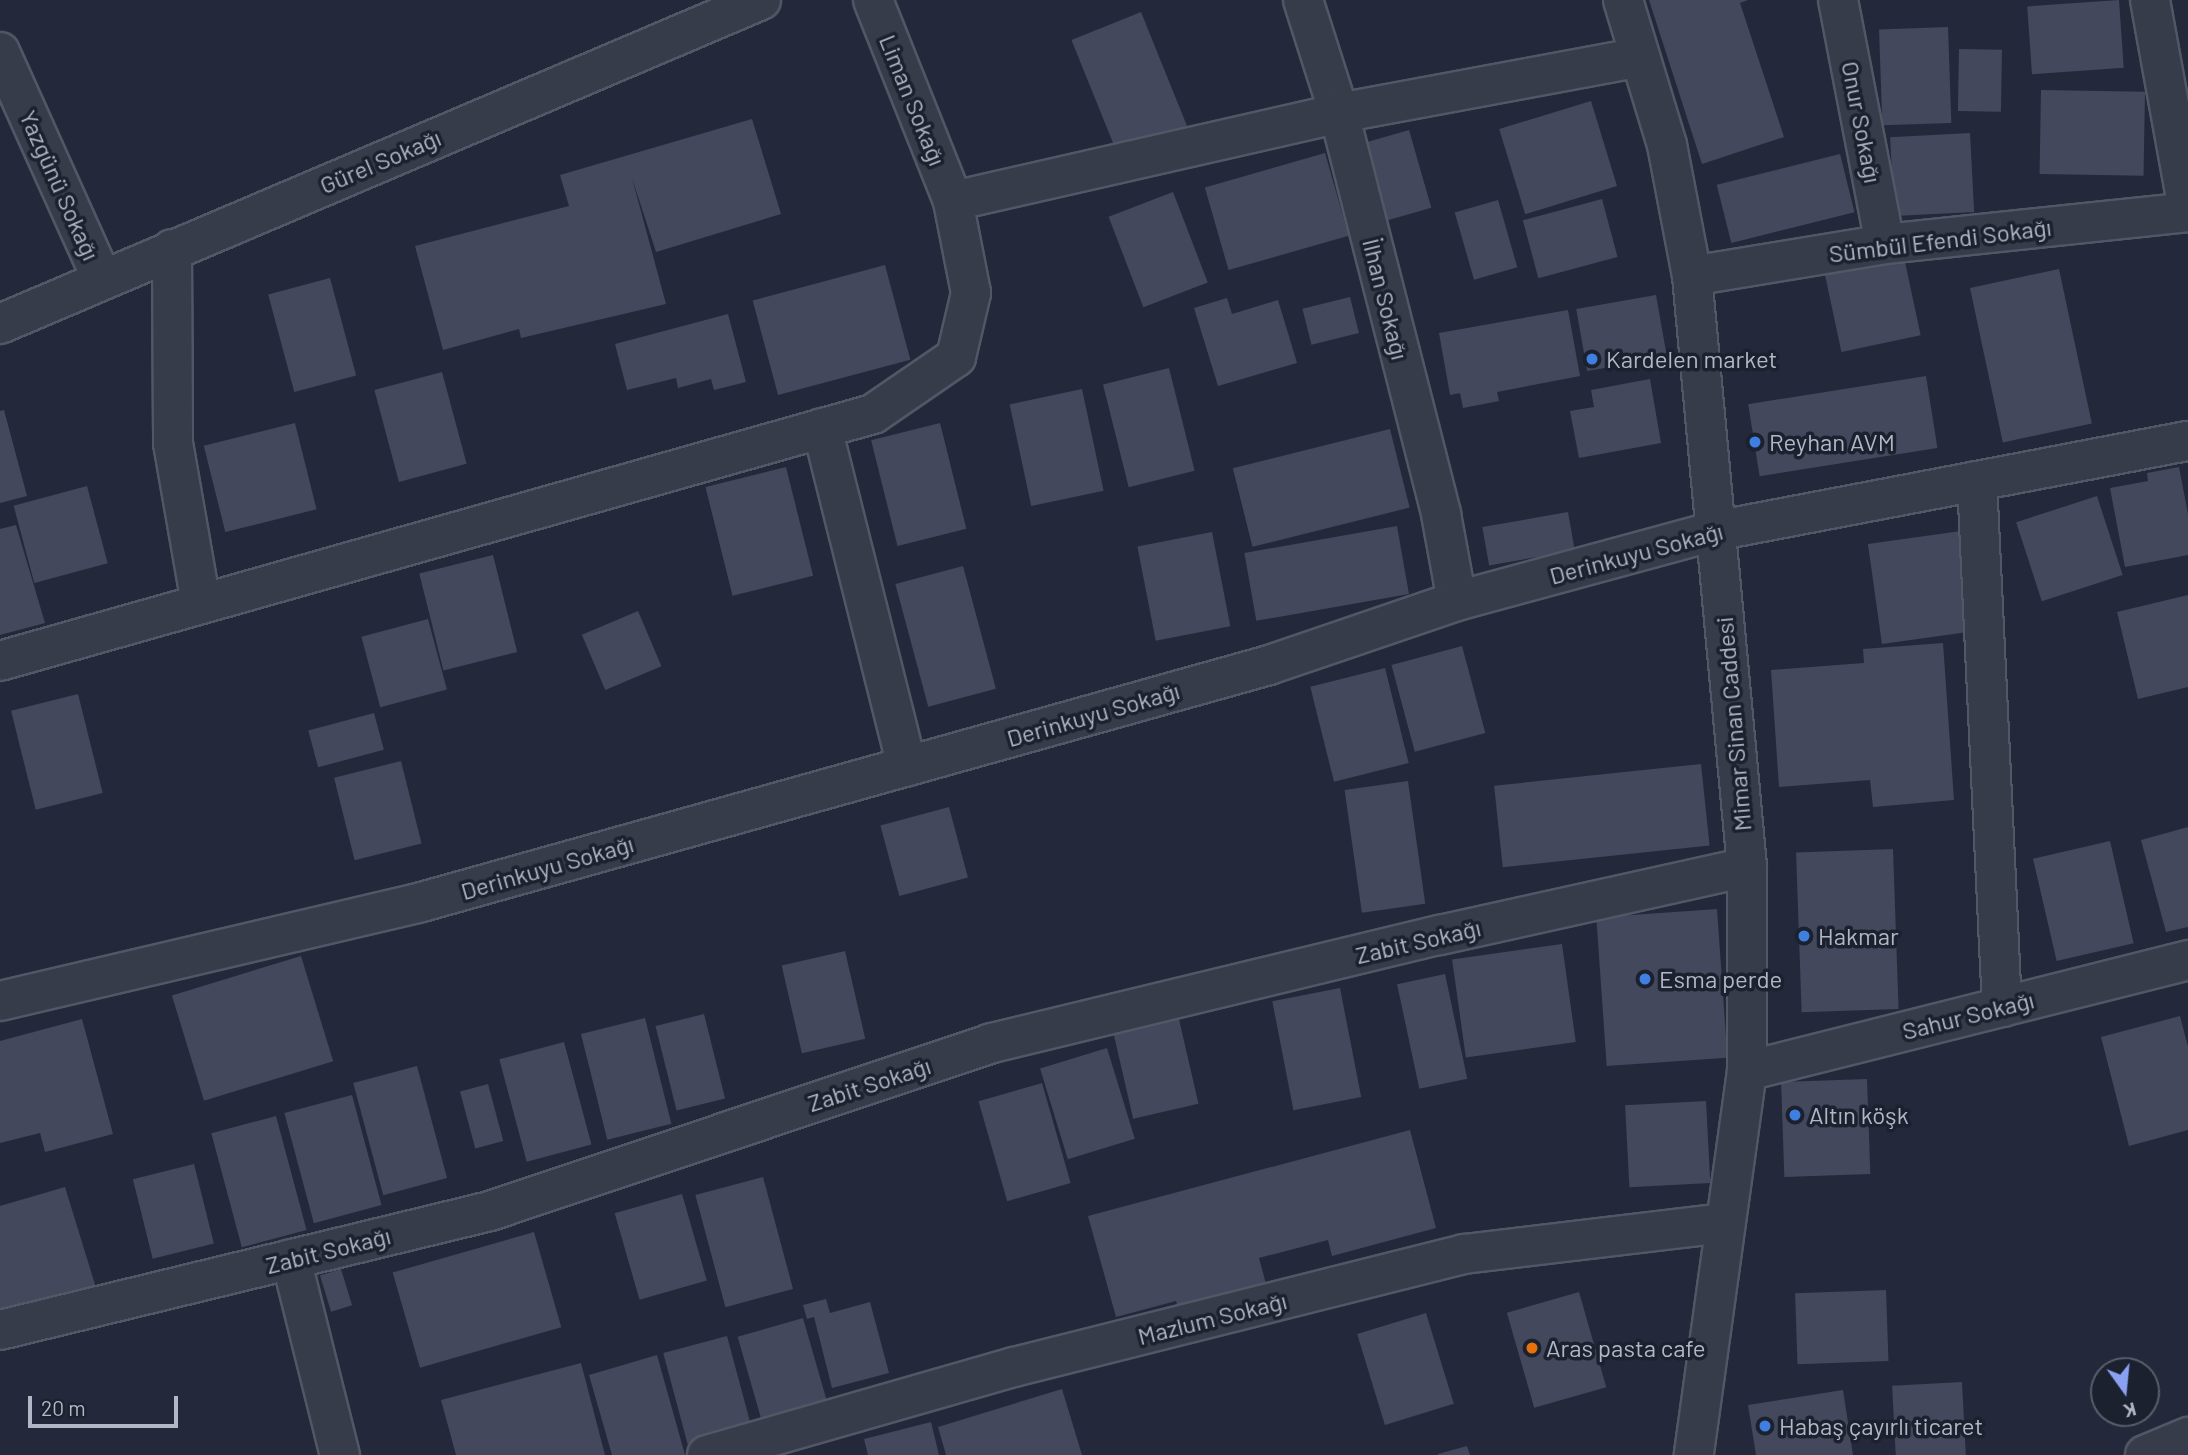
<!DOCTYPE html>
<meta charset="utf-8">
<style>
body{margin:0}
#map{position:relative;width:2188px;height:1455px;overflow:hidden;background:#23293a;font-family:Barlow,sans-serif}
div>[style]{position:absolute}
.building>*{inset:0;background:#43485c;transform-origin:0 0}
.roads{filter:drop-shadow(2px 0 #525765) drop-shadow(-2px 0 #525765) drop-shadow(0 2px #525765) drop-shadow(0 -2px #525765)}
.minor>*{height:38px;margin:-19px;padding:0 19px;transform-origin:19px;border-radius:19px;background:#373c4a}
.tertiary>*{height:38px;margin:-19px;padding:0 19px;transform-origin:19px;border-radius:19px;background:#373c4a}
.dots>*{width:19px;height:19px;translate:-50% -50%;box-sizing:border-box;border:4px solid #1c212f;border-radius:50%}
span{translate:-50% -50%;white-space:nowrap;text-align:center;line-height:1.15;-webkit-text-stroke:7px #1c212f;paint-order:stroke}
.street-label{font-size:24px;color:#b2b7c6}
.poi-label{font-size:24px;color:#b2b7c6}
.left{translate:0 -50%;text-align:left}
.north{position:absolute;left:2090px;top:1357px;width:70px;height:70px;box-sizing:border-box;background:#1c212f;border:2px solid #585d6b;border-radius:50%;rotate:165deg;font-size:19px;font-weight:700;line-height:28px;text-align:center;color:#b2b7c6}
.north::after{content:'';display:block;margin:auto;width:24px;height:32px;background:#8aa1f3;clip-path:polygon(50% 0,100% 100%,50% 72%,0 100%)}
.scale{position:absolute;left:28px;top:1396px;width:150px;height:32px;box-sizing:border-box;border:4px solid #b2b7c6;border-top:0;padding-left:9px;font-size:21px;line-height:24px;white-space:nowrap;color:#b2b7c6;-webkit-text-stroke:5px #1c212f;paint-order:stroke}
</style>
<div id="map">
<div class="building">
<i style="clip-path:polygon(1649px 0,1748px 0,1740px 3px,1784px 137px,1702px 164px)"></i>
<i style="left:2119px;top:0;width:68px;height:92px;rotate:86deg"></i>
<i style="left:1141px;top:12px;width:125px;height:75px;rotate:68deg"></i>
<i style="left:1948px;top:27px;width:96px;height:69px;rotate:88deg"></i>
<i style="left:1959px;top:49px;width:43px;height:62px;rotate:1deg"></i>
<i style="left:2041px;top:90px;width:104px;height:84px;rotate:1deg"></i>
<i style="left:1591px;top:101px;width:89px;height:96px;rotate:73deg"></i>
<i style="clip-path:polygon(752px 119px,781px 214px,656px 252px,632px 178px,666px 304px,521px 338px,519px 329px,443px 350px,415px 246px,569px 206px,560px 175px)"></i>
<i style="left:1409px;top:130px;width:81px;height:49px;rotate:74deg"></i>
<i style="left:1970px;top:133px;width:79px;height:80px;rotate:87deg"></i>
<i style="left:1325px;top:153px;width:86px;height:125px;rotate:74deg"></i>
<i style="left:1840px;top:154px;width:60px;height:127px;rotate:76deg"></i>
<i style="left:1173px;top:192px;width:97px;height:69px;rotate:69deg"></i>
<i style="left:1602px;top:199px;width:60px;height:82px;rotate:75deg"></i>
<i style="left:1498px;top:200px;width:70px;height:45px;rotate:74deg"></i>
<i style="left:1904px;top:257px;width:80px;height:81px;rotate:78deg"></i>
<i style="left:885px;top:265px;width:98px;height:137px;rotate:75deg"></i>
<i style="left:2059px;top:269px;width:158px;height:91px;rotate:78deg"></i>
<i style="left:330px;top:278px;width:101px;height:64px;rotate:75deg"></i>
<i style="left:1656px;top:295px;width:63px;height:81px;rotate:80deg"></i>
<i style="left:1350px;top:297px;width:37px;height:49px;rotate:76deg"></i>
<i style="clip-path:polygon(1227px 298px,1232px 314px,1278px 300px,1297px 363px,1218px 386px,1194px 308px)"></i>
<i style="clip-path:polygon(1568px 310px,1580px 376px,1497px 392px,1499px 401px,1463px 408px,1460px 393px,1450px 395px,1439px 333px)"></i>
<i style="clip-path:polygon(728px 314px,746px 382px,714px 390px,711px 379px,678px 388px,676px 378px,627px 390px,615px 344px)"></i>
<i style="left:1169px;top:368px;width:106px;height:68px;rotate:76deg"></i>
<i style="left:442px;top:372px;width:95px;height:70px;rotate:75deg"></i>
<i style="left:1926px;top:376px;width:73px;height:180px;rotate:81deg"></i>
<i style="clip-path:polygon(1650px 379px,1661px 443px,1579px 458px,1570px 411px,1594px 407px,1591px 390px)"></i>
<i style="left:1082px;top:389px;width:104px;height:74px;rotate:78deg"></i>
<i style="clip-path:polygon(4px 410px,27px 496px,0 503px,0 411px)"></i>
<i style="left:295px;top:423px;width:89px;height:94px;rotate:76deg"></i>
<i style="left:940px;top:423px;width:109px;height:71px;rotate:76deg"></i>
<i style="left:1390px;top:429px;width:81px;height:162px;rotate:76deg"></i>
<i style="left:786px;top:467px;width:112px;height:83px;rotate:76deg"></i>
<i style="clip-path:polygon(2179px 467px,2188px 514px,2188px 555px,2125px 567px,2110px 488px,2148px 481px,2147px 473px)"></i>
<i style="left:87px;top:486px;width:80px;height:76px;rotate:75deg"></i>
<i style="left:2097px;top:496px;width:83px;height:85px;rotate:72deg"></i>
<i style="left:1568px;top:512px;width:39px;height:87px;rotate:80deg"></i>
<i style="clip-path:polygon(16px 525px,45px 623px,0 635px,0 529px)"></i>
<i style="left:1397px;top:526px;width:69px;height:155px;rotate:80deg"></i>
<i style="left:1961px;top:531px;width:101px;height:94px;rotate:82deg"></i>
<i style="left:1212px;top:532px;width:96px;height:76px;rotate:79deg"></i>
<i style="left:493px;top:555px;width:100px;height:76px;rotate:76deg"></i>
<i style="left:963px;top:566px;width:127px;height:70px;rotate:75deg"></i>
<i style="clip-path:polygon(2188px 595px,2188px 687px,2138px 699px,2117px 612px)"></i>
<i style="left:638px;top:611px;width:60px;height:61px;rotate:67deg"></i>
<i style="left:428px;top:619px;width:73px;height:69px;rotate:75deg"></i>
<i style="clip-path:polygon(1943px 643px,1954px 800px,1873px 807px,1870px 780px,1779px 787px,1771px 670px,1864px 663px,1863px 649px)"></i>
<i style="left:1462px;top:646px;width:90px;height:73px;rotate:75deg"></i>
<i style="left:1385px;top:668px;width:98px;height:77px;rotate:76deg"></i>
<i style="left:78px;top:694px;width:102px;height:69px;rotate:76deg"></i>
<i style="left:374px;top:713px;width:38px;height:68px;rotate:75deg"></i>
<i style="left:401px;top:761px;width:85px;height:69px;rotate:76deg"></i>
<i style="left:1701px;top:764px;width:82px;height:208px;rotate:84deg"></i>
<i style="left:1408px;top:781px;width:124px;height:64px;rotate:82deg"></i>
<i style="left:949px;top:807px;width:73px;height:71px;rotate:75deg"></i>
<i style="clip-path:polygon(2188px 827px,2188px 927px,2166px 932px,2141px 840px)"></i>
<i style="left:2110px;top:841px;width:105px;height:79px;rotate:77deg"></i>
<i style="left:1893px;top:849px;width:160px;height:97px;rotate:88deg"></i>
<i style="left:1717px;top:909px;width:149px;height:121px;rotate:86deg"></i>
<i style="left:1562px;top:944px;width:99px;height:111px;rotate:82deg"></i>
<i style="left:845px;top:951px;width:90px;height:65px;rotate:77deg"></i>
<i style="left:301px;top:956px;width:110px;height:135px;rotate:73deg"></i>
<i style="left:1445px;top:974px;width:107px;height:49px;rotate:78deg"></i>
<i style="left:1340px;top:988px;width:111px;height:69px;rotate:79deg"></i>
<i style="left:704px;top:1014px;width:87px;height:50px;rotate:76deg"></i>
<i style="left:1178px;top:1015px;width:91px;height:67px;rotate:77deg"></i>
<i style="clip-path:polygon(2180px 1016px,2188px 1047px,2188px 1130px,2129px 1146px,2101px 1037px)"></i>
<i style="left:645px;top:1018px;width:109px;height:66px;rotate:76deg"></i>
<i style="clip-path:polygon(82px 1019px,113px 1134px,45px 1152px,40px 1133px,0 1143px,0 1041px)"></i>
<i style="left:564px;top:1042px;width:106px;height:67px;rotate:75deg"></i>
<i style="left:1107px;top:1048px;width:95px;height:70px;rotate:73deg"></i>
<i style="left:417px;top:1066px;width:116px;height:66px;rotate:75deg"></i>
<i style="left:1867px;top:1079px;width:95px;height:86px;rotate:88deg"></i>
<i style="left:1042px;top:1083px;width:104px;height:66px;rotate:74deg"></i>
<i style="left:488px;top:1084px;width:59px;height:29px;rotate:75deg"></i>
<i style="left:352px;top:1095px;width:114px;height:70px;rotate:75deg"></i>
<i style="left:1706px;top:1101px;width:82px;height:81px;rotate:87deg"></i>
<i style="left:276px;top:1116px;width:118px;height:67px;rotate:75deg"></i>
<i style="clip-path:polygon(1410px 1130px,1436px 1228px,1332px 1256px,1328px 1240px,1259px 1258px,1266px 1284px,1178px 1308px,1176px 1301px,1116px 1317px,1088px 1216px)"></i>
<i style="left:194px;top:1164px;width:82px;height:63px;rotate:76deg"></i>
<i style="left:763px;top:1177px;width:116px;height:70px;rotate:75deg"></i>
<i style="clip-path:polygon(65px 1187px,97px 1291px,0 1312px,0 1206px)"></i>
<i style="left:682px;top:1194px;width:90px;height:70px;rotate:74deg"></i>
<i style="left:534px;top:1232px;width:99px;height:147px;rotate:74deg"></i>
<i style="left:341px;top:1269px;width:38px;height:22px;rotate:73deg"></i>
<i style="left:1886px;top:1290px;width:71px;height:91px;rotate:88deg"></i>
<i style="left:1579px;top:1292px;width:99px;height:75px;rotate:74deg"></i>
<i style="clip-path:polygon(826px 1299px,830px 1313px,870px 1302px,889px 1373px,832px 1388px,814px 1317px,807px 1319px,803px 1305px)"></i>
<i style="left:1426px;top:1313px;width:95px;height:72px;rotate:73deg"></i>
<i style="left:803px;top:1318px;width:96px;height:68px;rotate:74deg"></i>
<i style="left:727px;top:1336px;width:94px;height:66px;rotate:75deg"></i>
<i style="clip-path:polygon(657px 1355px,685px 1455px,612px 1455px,589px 1375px)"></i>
<i style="clip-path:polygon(581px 1363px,605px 1455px,456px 1455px,441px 1400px)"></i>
<i style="left:1962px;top:1382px;width:73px;height:70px;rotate:87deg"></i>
<i style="clip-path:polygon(1062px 1389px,1082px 1455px,946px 1455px,938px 1427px)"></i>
<i style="clip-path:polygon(1843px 1390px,1853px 1455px,1756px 1455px,1748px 1405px)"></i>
<i style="clip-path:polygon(931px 1422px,939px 1455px,868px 1455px,864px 1439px)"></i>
<i style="clip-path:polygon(1467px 1446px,1470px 1455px,1438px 1455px,1438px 1454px)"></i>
</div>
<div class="roads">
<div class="minor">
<i style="left:873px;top:0;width:216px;rotate:68.3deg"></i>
<i style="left:1303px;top:0;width:119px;rotate:72.3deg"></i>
<i style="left:1339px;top:113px;width:414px;rotate:75.7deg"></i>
<i style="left:1441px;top:514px;width:88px;rotate:79.6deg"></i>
<i style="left:1838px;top:0;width:248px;rotate:79.1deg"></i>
<i style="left:2150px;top:0;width:213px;rotate:79.7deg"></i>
<i style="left:0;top:52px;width:249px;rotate:65.8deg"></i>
<i style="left:172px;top:249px;width:194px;rotate:89.7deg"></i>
<i style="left:173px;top:443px;width:163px;rotate:80.1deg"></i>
<i style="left:1692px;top:276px;width:196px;rotate:-9.4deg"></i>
<i style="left:1885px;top:244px;width:305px;rotate:-6deg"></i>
<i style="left:0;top:324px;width:827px;rotate:-23.06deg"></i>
<i style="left:822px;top:428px;width:349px;rotate:75.9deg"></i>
<i style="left:1977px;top:481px;width:527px;rotate:87.28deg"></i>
<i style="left:0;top:661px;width:907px;rotate:-15.8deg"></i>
<i style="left:873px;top:414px;width:101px;rotate:-34.5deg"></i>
<i style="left:956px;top:357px;width:66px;rotate:-76.8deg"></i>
<i style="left:971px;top:293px;width:94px;rotate:-101.1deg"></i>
<i style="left:953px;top:201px;width:396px;rotate:-12.8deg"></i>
<i style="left:1339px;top:113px;width:306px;rotate:-10.5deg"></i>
<i style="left:0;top:1001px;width:429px;rotate:-13.2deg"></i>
<i style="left:418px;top:903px;width:884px;rotate:-15.62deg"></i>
<i style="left:1269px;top:665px;width:199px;rotate:-18.8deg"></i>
<i style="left:1457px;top:601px;width:267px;rotate:-15.2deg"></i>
<i style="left:1715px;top:531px;width:481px;rotate:-10.8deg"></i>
<i style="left:1747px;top:1071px;width:455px;rotate:-14.1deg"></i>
<i style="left:291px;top:1259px;width:202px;rotate:76deg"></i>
<i style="left:0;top:1330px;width:504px;rotate:-13.65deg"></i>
<i style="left:490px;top:1211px;width:529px;rotate:-18.5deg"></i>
<i style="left:992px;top:1043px;width:461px;rotate:-13.6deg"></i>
<i style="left:1440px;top:935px;width:314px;rotate:-12.5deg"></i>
<i style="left:707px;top:1455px;width:319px;rotate:-16deg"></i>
<i style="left:1014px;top:1367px;width:464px;rotate:-14.1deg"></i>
<i style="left:1464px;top:1254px;width:263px;rotate:-6.8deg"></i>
<i style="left:2145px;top:1455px;width:47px;rotate:-22.7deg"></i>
</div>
<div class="tertiary">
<i style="left:1623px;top:0;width:152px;rotate:73.1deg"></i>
<i style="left:1667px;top:145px;width:133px;rotate:79.2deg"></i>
<i style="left:1692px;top:276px;width:594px;rotate:84.68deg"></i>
<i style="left:1747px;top:867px;width:204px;rotate:90deg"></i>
<i style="left:1747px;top:1071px;width:388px;rotate:97.9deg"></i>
</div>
</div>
<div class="dots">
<i style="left:1592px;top:359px;background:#3f7fe0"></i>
<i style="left:1755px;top:442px;background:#3f7fe0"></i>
<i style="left:1804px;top:936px;background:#3f7fe0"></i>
<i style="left:1645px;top:979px;background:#3f7fe0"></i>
<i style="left:1795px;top:1115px;background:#3f7fe0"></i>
<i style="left:1532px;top:1348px;background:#e8710a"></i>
<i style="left:1765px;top:1426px;background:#3f7fe0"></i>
</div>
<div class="street-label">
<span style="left:913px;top:100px;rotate:68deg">Liman Sokağı</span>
<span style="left:1862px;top:122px;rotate:79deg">Onur Sokağı</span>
<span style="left:380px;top:161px;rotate:-23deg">Gürel Sokağı</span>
<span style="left:60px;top:185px;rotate:66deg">Yazgünü Sokağı</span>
<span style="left:1940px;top:240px;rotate:-7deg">Sümbül Efendi Sokağı</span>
<span style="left:1386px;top:299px;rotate:76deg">İlhan Sokağı</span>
<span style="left:1636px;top:553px;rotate:-15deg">Derinkuyu Sokağı</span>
<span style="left:1093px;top:714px;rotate:-16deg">Derinkuyu Sokağı</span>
<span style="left:1733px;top:724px;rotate:-95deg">Mimar Sinan Caddesi</span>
<span style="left:547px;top:867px;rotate:-16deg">Derinkuyu Sokağı</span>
<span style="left:1418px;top:941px;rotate:-13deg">Zabit Sokağı</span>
<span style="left:1968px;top:1015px;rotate:-14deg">Sahur Sokağı</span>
<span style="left:869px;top:1084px;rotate:-18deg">Zabit Sokağı</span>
<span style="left:328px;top:1250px;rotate:-14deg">Zabit Sokağı</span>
<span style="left:1212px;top:1318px;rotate:-14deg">Mazlum Sokağı</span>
</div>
<div class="poi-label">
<span class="left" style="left:1606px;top:359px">Kardelen market</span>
<span class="left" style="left:1769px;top:442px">Reyhan AVM</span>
<span class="left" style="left:1818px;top:936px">Hakmar</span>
<span class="left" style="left:1659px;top:979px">Esma perde</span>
<span class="left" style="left:1809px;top:1115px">Altın köşk</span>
<span class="left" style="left:1546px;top:1348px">Aras pasta cafe</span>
<span class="left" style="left:1779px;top:1426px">Habaş çayırlı ticaret</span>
</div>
<div class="north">K</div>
<div class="scale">20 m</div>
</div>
